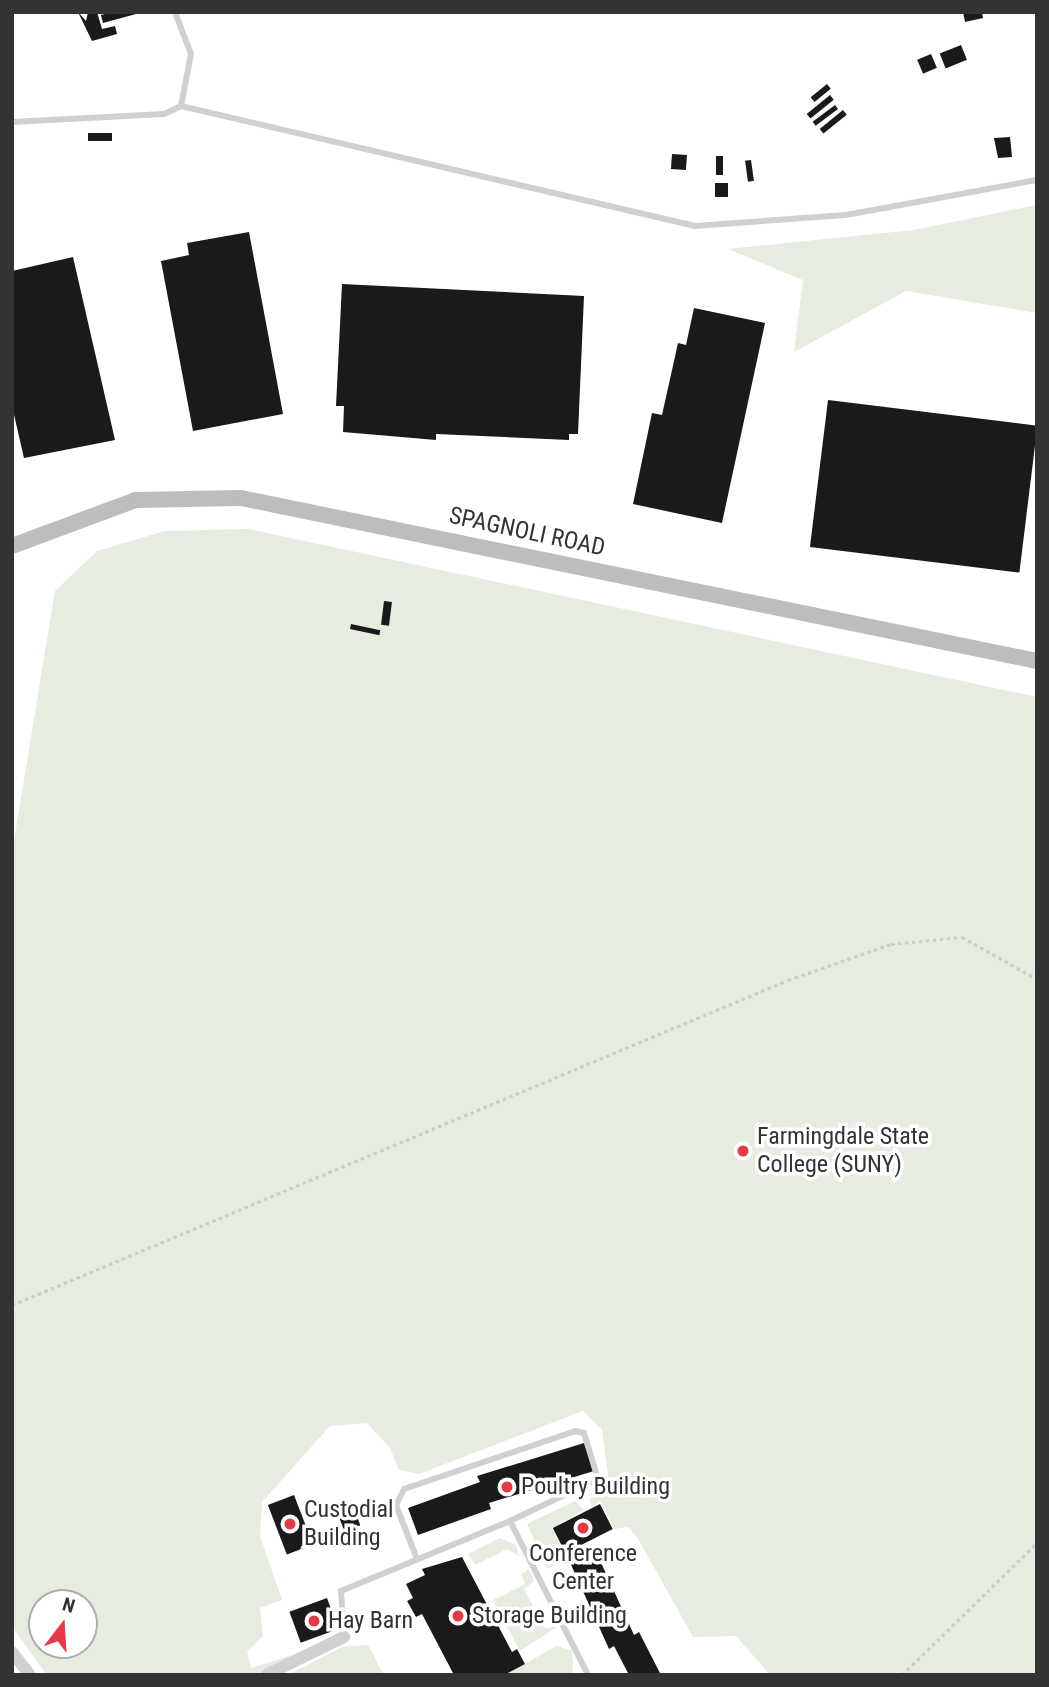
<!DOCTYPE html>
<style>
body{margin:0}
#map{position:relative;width:1049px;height:1687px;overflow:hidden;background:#fff;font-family:"Roboto Condensed",sans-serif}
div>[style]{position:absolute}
.green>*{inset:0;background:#e6ecdf}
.building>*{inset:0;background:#1a1a1a;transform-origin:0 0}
.path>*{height:2.5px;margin-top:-1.25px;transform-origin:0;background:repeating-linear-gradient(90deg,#cdcdcd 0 3.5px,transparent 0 7px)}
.service>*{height:6px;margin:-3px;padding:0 3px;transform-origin:3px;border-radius:3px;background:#d0d0d0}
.minor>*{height:12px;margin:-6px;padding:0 6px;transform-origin:6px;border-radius:6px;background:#d0d0d0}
.secondary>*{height:16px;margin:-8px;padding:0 8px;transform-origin:8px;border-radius:8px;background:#bdbdbd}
.dots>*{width:19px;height:19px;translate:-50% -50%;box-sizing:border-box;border:4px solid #fff;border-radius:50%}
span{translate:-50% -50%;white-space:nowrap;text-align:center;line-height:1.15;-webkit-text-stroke:7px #fff;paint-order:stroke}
.street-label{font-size:24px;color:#333}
.poi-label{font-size:24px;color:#333}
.left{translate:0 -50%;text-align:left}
.frame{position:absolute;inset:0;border:14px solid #333;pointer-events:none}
.north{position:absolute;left:28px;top:1589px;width:70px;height:70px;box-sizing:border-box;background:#fff;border:2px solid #adadad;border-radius:50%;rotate:17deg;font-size:19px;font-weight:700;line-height:28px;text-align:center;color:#333}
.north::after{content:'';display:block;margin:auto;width:24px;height:32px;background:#e63946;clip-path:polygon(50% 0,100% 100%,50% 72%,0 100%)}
</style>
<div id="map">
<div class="green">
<i style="clip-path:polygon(1037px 205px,1037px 313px,906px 291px,794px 352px,803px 280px,728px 249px,914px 230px)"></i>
<i style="clip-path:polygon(evenodd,248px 529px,1037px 697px,1037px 1675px,770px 1675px,736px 1636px,693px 1637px,637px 1537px,628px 1527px,614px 1529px,600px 1501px,591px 1507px,590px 1494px,609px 1482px,602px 1430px,583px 1411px,419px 1474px,399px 1470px,390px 1448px,367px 1423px,330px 1426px,262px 1502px,260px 1536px,282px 1600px,260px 1608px,263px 1636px,247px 1652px,251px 1668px,295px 1654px,255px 1675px,47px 1675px,12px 1627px,12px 853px,55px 591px,97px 551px,165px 531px,248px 529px,42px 1603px,84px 1603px,84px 1645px,42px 1645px,42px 1603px)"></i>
<i style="clip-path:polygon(575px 1501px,584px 1510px,552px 1528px,567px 1559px,547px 1569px,527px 1524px)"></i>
<i style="clip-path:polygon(500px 1538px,516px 1545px,519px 1556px,507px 1549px,475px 1565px,468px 1554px)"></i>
<i style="clip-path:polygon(529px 1569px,534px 1581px,524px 1589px,545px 1628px,557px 1627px,520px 1651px,493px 1600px,525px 1584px,521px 1574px)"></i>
<i style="clip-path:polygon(368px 1645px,384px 1675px,288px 1675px,342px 1647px)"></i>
<i style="clip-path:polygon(557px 1646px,572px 1651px,573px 1673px,504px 1675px)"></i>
</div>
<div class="building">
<i style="clip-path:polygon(78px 12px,86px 21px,88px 12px,97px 12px,102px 29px,115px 26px,117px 34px,92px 41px)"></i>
<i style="clip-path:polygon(113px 12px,135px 12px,136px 14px,103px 23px,101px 15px)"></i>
<i style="clip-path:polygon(963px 12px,982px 12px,983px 18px,965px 22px)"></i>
<i style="left:961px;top:45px;width:16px;height:23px;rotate:68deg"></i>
<i style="left:931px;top:54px;width:15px;height:15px;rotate:67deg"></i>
<i style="left:827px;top:84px;width:6px;height:21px;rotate:51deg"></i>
<i style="left:830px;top:95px;width:6px;height:30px;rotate:51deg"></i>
<i style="left:835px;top:105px;width:5px;height:28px;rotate:53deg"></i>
<i style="left:843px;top:110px;width:6px;height:30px;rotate:51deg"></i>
<i style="left:112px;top:133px;width:8px;height:24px;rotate:90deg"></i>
<i style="clip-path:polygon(1010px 137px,1012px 157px,998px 158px,994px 138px)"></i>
<i style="left:672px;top:154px;width:15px;height:15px;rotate:4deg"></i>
<i style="left:716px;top:156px;width:7px;height:19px"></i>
<i style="left:751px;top:160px;width:21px;height:6px;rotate:82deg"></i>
<i style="left:715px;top:183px;width:13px;height:14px"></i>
<i style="clip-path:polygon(249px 232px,283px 414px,193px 431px,161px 261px,189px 255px,187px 243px)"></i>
<i style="clip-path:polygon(73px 257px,115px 440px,24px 458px,12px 406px,12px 271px)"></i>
<i style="clip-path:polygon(342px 284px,584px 296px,578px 434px,569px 434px,569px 440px,436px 434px,436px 440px,343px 432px,344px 406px,336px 406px)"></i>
<i style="clip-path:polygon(694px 308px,765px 323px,722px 523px,633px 504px,652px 413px,662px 415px,678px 343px,686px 345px)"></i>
<i style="left:828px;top:400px;width:211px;height:148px;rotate:7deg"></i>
<i style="left:384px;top:601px;width:8px;height:24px;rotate:7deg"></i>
<i style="left:351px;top:624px;width:30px;height:5px;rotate:12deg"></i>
<i style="clip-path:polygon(584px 1443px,594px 1471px,489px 1503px,491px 1509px,418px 1535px,408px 1508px,480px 1482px,477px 1476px)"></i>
<i style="left:294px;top:1495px;width:53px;height:28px;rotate:69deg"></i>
<i style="left:351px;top:1501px;width:26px;height:17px;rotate:69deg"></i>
<i style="left:600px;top:1504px;width:28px;height:53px;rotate:63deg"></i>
<i style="clip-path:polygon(593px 1545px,634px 1635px,639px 1632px,661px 1675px,629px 1675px,614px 1646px,609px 1649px,568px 1558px)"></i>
<i style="clip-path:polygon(462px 1557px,512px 1652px,517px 1649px,525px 1664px,504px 1675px,454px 1675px,422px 1614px,416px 1617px,407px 1601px,413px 1598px,406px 1584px,425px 1575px,422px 1569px)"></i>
<i style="left:327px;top:1598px;width:33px;height:40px;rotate:70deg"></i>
</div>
<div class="path">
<i style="left:12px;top:1305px;width:841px;rotate:-22.72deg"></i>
<i style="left:788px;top:980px;width:109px;rotate:-19.3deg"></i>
<i style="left:891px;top:944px;width:71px;rotate:-5.6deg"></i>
<i style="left:962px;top:937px;width:86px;rotate:29.2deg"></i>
<i style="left:902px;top:1675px;width:189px;rotate:-44.4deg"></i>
</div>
<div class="service">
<i style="left:181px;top:106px;width:528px;rotate:13.14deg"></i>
<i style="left:695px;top:226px;width:151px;rotate:-4.2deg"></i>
<i style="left:846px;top:215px;width:194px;rotate:-10.4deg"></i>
<i style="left:12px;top:122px;width:152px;rotate:-3deg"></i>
<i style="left:164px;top:114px;width:19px;rotate:-25deg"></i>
<i style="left:181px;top:106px;width:53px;rotate:-79.1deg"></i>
<i style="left:191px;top:54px;width:45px;rotate:-110.9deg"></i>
<i style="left:417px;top:1559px;width:58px;rotate:-111.3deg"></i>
<i style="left:396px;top:1505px;width:18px;rotate:-63deg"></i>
<i style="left:404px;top:1489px;width:181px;rotate:-18.7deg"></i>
<i style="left:575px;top:1431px;width:9px;rotate:13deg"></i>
<i style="left:584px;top:1433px;width:48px;rotate:73.1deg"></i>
<i style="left:598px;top:1479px;width:98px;rotate:154.5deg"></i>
<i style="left:344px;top:1637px;width:46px;rotate:-93.7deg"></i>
<i style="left:341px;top:1591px;width:183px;rotate:-22.5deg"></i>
<i style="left:510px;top:1521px;width:173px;rotate:63.1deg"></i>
</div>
<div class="minor">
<i style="left:12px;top:1652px;width:29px;rotate:52deg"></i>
<i style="left:266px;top:1675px;width:87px;rotate:-26deg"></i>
</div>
<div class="secondary">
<i style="left:12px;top:546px;width:132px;rotate:-20.4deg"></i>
<i style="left:136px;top:500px;width:105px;rotate:-1.1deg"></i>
<i style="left:241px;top:498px;width:813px;rotate:11.57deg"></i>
</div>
<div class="dots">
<i style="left:743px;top:1151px;background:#e63946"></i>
<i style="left:507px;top:1487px;background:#e63946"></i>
<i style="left:290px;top:1524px;background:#e63946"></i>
<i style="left:583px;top:1528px;background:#e63946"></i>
<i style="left:458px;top:1616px;background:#e63946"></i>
<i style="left:314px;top:1621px;background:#e63946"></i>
</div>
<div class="street-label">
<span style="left:527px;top:532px;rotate:12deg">SPAGNOLI ROAD</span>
</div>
<div class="poi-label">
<span class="left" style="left:757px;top:1151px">Farmingdale State<br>College (SUNY)</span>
<span class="left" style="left:521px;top:1487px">Poultry Building</span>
<span class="left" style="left:304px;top:1524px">Custodial<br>Building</span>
<span style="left:583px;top:1568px">Conference<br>Center</span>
<span class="left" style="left:472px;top:1616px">Storage Building</span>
<span class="left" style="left:328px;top:1621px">Hay Barn</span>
</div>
<div class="frame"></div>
<div class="north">N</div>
</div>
